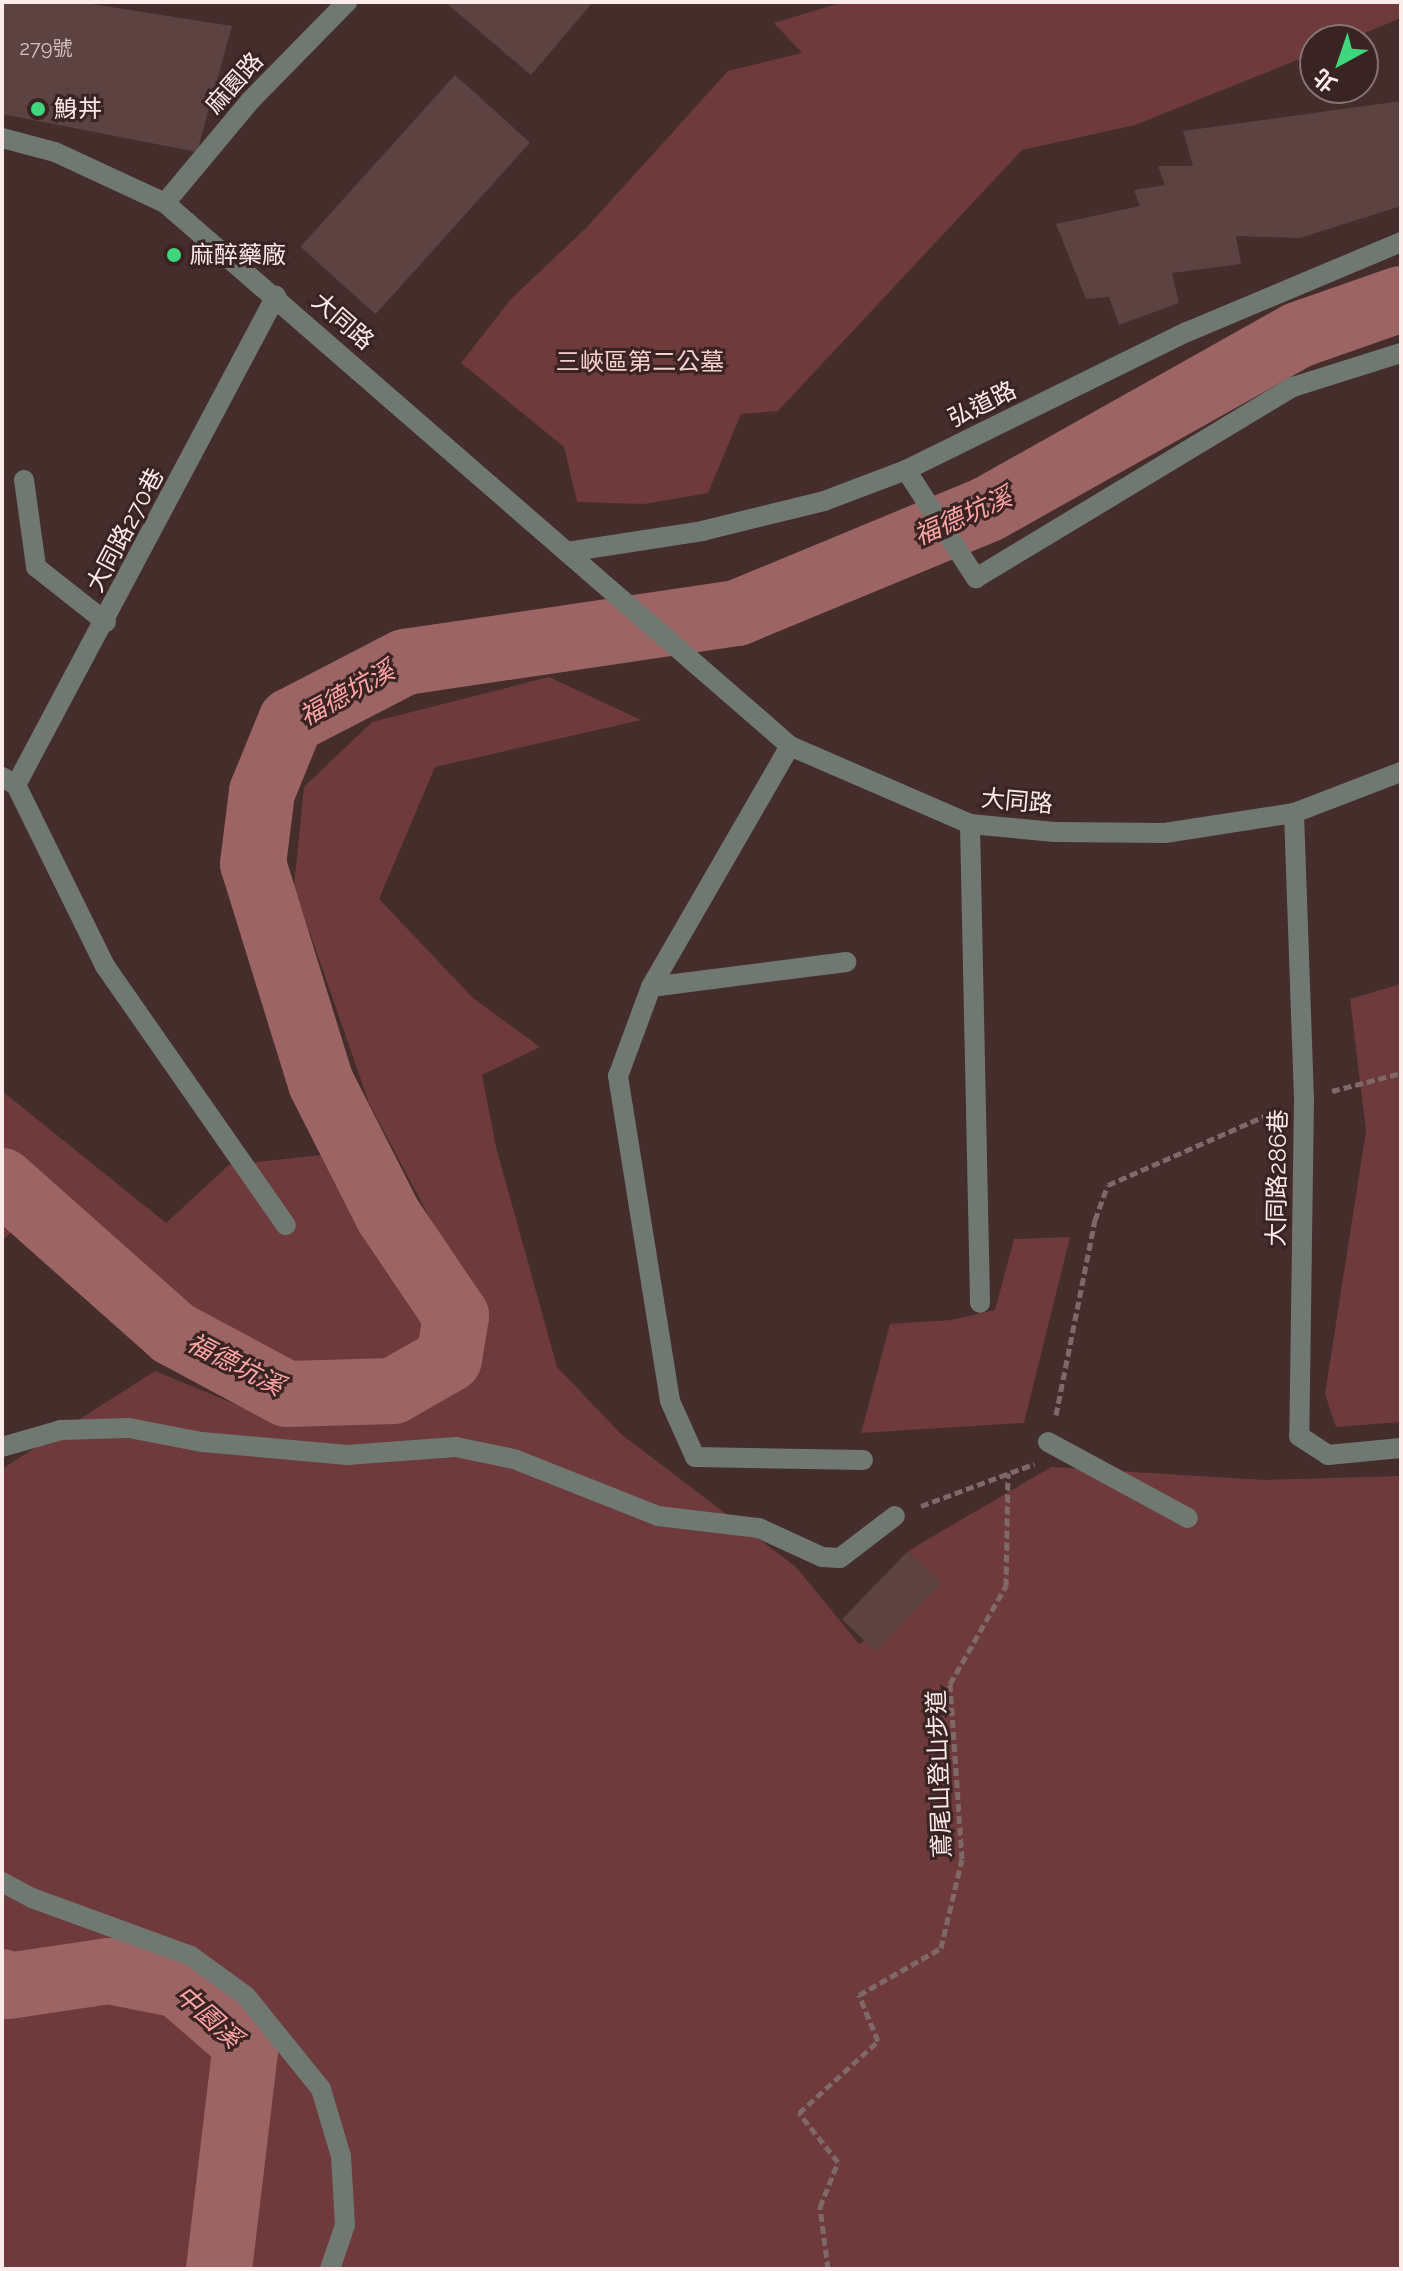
<!DOCTYPE html>
<meta charset="utf-8">
<style>
body{margin:0}
#map{position:relative;width:1403px;height:2271px;overflow:hidden;background:#452d2c;font-family:Raleway,"Noto Sans TC",sans-serif}
div>[style]{position:absolute}
.green>*{inset:0;background:#6e3a3b}
.river>*{height:66px;margin:-33px;padding:0 33px;transform-origin:33px;border-radius:33px;background:#9d6464}
.building>*{inset:0;background:#5c4241;transform-origin:0 0}
.path>*{height:5px;margin-top:-2.5px;transform-origin:0;background:repeating-linear-gradient(90deg,#7e6968 0 8px,transparent 0 12px)}
.minor>*{height:20px;margin:-10px;padding:0 10px;transform-origin:10px;border-radius:10px;background:#6f7871}
.dots>*{width:22px;height:22px;translate:-50% -50%;box-sizing:border-box;border:4px solid #3a2323;border-radius:50%}
span{translate:-50% -50%;white-space:nowrap;text-align:center;line-height:1.15;-webkit-text-stroke:6px #3a2323;paint-order:stroke}
.number-label{font-size:20px;color:#d3c1c0}
.number-label span{-webkit-text-stroke-width:0}
.street-label{font-size:24px;color:#fbebea}
.poi-label{font-size:24px;color:#fbebea}
.left{translate:0 -50%;text-align:left}
.park-label{font-size:24px;color:#f4cfce}
.water-label{font-size:26px;color:#fda5a5;font-style:italic}
.frame{position:absolute;inset:0;border:4px solid #fbebea;pointer-events:none}
.north{position:absolute;left:1299px;top:24px;width:80px;height:80px;box-sizing:border-box;background:#3a2323;border:2px solid #877373;border-radius:50%;rotate:220deg;font-size:22px;font-weight:700;line-height:32px;text-align:center;color:#fbebea}
.north::after{content:'';display:block;margin:auto;width:28px;height:36px;background:#40d77c;clip-path:polygon(50% 0,100% 100%,50% 72%,0 100%)}
</style>
<div id="map">
<div class="green">
<i style="clip-path:polygon(843px 2px,1401px 2px,1401px 18px,1348px 40px,1315px 40px,1315px 53px,1135px 125px,1022px 150px,778px 411px,741px 414px,708px 493px,644px 504px,577px 502px,564px 447px,461px 363px,511px 299px,587px 227px,728px 71px,802px 53px,774px 23px)"></i>
<i style="clip-path:polygon(549px 677px,641px 720px,435px 767px,379px 899px,473px 998px,540px 1047px,482px 1075px,496px 1147px,557px 1367px,621px 1434px,796px 1567px,859px 1644px,940px 1584px,908px 1551px,1051px 1467px,1265px 1480px,1401px 1476px,1401px 2269px,2px 2269px,2px 1469px,155px 1371px,264px 1416px,403px 1414px,477px 1376px,477px 1307px,369px 1103px,294px 887px,304px 787px,372px 722px)"></i>
<i style="clip-path:polygon(1401px 984px,1401px 1422px,1336px 1427px,1325px 1394px,1366px 1131px,1350px 999px)"></i>
<i style="clip-path:polygon(2px 1091px,166px 1223px,229px 1165px,340px 1153px,374px 1234px,428px 1305px,422px 1345px,382px 1366px,292px 1362px,187px 1310px,2px 1151px)"></i>
<i style="clip-path:polygon(2px 1209px,20px 1224px,2px 1241px)"></i>
<i style="clip-path:polygon(1070px 1237px,1024px 1423px,861px 1433px,890px 1324px,951px 1320px,995px 1310px,1014px 1239px)"></i>
</div>
<div class="river">
<i style="left:2px;top:1181px;width:229px;rotate:41.6deg"></i>
<i style="left:173px;top:1333px;width:129px;rotate:28.2deg"></i>
<i style="left:287px;top:1394px;width:106px;rotate:-1.6deg"></i>
<i style="left:393px;top:1391px;width:64px;rotate:-29.7deg"></i>
<i style="left:449px;top:1359px;width:44px;rotate:-80.8deg"></i>
<i style="left:456px;top:1316px;width:122px;rotate:-124deg"></i>
<i style="left:388px;top:1215px;width:148px;rotate:-116.9deg"></i>
<i style="left:321px;top:1083px;width:229px;rotate:-107.2deg"></i>
<i style="left:253px;top:864px;width:73px;rotate:-82.9deg"></i>
<i style="left:262px;top:792px;width:77px;rotate:-67.8deg"></i>
<i style="left:291px;top:721px;width:128px;rotate:-27.4deg"></i>
<i style="left:405px;top:662px;width:336px;rotate:-8.4deg"></i>
<i style="left:737px;top:613px;width:272px;rotate:-22.5deg"></i>
<i style="left:988px;top:509px;width:355px;rotate:-29.3deg"></i>
<i style="left:1298px;top:335px;width:109px;rotate:-19.3deg"></i>
<i style="left:2px;top:1982px;width:7px;rotate:34deg"></i>
<i style="left:8px;top:1986px;width:101px;rotate:-8.5deg"></i>
<i style="left:108px;top:1971px;width:72px;rotate:11.2deg"></i>
<i style="left:179px;top:1985px;width:89px;rotate:40.9deg"></i>
<i style="left:246px;top:2043px;width:228px;rotate:96.8deg"></i>
</div>
<div class="building">
<i style="clip-path:polygon(2px 2px,79px 2px,232px 26px,197px 152px,2px 114px)"></i>
<i style="clip-path:polygon(445px 2px,593px 2px,531px 75px)"></i>
<i style="left:455px;top:75px;width:101px;height:231px;rotate:42deg"></i>
<i style="clip-path:polygon(1401px 101px,1401px 206px,1300px 238px,1236px 236px,1241px 264px,1172px 273px,1179px 303px,1119px 325px,1109px 297px,1086px 299px,1056px 224px,1140px 206px,1134px 190px,1165px 185px,1158px 166px,1193px 166px,1183px 131px)"></i>
<i style="left:908px;top:1551px;width:46px;height:95px;rotate:44deg"></i>
</div>
<div class="path">
<i style="left:1332px;top:1091px;width:71px;rotate:-14.6deg"></i>
<i style="left:1056px;top:1415px;width:199px;rotate:-78.7deg"></i>
<i style="left:1095px;top:1220px;width:37px;rotate:-70deg"></i>
<i style="left:1108px;top:1185px;width:186px;rotate:-23.8deg"></i>
<i style="left:921px;top:1506px;width:121px;rotate:-20.4deg"></i>
<i style="left:828px;top:2269px;width:63px;rotate:-97.4deg"></i>
<i style="left:820px;top:2207px;width:48px;rotate:-68.2deg"></i>
<i style="left:838px;top:2162px;width:63px;rotate:-128.5deg"></i>
<i style="left:799px;top:2113px;width:107px;rotate:-42.3deg"></i>
<i style="left:878px;top:2041px;width:50px;rotate:-112.4deg"></i>
<i style="left:859px;top:1995px;width:95px;rotate:-29.8deg"></i>
<i style="left:941px;top:1948px;width:91px;rotate:-76.7deg"></i>
<i style="left:962px;top:1859px;width:175px;rotate:-93.9deg"></i>
<i style="left:950px;top:1684px;width:113px;rotate:-60.3deg"></i>
<i style="left:1006px;top:1586px;width:113px;rotate:-89deg"></i>
</div>
<div class="minor">
<i style="left:2px;top:138px;width:55px;rotate:14.8deg"></i>
<i style="left:55px;top:152px;width:121px;rotate:24.9deg"></i>
<i style="left:165px;top:203px;width:828px;rotate:40.98deg"></i>
<i style="left:790px;top:746px;width:196px;rotate:23.4deg"></i>
<i style="left:970px;top:824px;width:85px;rotate:5.4deg"></i>
<i style="left:1055px;top:832px;width:110px;rotate:0.5deg"></i>
<i style="left:1165px;top:833px;width:131px;rotate:-8.8deg"></i>
<i style="left:1294px;top:813px;width:115px;rotate:-21deg"></i>
<i style="left:165px;top:203px;width:133px;rotate:-50.2deg"></i>
<i style="left:250px;top:101px;width:139px;rotate:-45.6deg"></i>
<i style="left:906px;top:470px;width:129px;rotate:57.1deg"></i>
<i style="left:976px;top:578px;width:370px;rotate:-31.1deg"></i>
<i style="left:1293px;top:387px;width:113px;rotate:-17.5deg"></i>
<i style="left:24px;top:480px;width:88px;rotate:82.1deg"></i>
<i style="left:36px;top:567px;width:89px;rotate:38.2deg"></i>
<i style="left:567px;top:552px;width:137px;rotate:-8.8deg"></i>
<i style="left:702px;top:531px;width:126px;rotate:-13.8deg"></i>
<i style="left:824px;top:501px;width:88px;rotate:-20.7deg"></i>
<i style="left:906px;top:470px;width:313px;rotate:-26.2deg"></i>
<i style="left:1187px;top:332px;width:232px;rotate:-22.8deg"></i>
<i style="left:790px;top:746px;width:278px;rotate:120deg"></i>
<i style="left:651px;top:987px;width:95px;rotate:110.3deg"></i>
<i style="left:618px;top:1076px;width:329px;rotate:80.9deg"></i>
<i style="left:670px;top:1401px;width:61px;rotate:65.9deg"></i>
<i style="left:695px;top:1457px;width:168px;rotate:1deg"></i>
<i style="left:2px;top:777px;width:16px;rotate:30deg"></i>
<i style="left:16px;top:785px;width:202px;rotate:63.8deg"></i>
<i style="left:105px;top:966px;width:316px;rotate:55.1deg"></i>
<i style="left:16px;top:785px;width:554px;rotate:-62deg"></i>
<i style="left:1294px;top:813px;width:285px;rotate:88deg"></i>
<i style="left:1304px;top:1098px;width:338px;rotate:90.8deg"></i>
<i style="left:1299px;top:1436px;width:35px;rotate:33deg"></i>
<i style="left:1328px;top:1455px;width:73px;rotate:-5.5deg"></i>
<i style="left:970px;top:824px;width:479px;rotate:88.8deg"></i>
<i style="left:651px;top:987px;width:197px;rotate:-7.3deg"></i>
<i style="left:1048px;top:1442px;width:159px;rotate:28.5deg"></i>
<i style="left:2px;top:1447px;width:61px;rotate:-16.1deg"></i>
<i style="left:61px;top:1430px;width:68px;rotate:-1.7deg"></i>
<i style="left:129px;top:1428px;width:74px;rotate:10.9deg"></i>
<i style="left:202px;top:1442px;width:146px;rotate:5.1deg"></i>
<i style="left:347px;top:1455px;width:109px;rotate:-4.2deg"></i>
<i style="left:456px;top:1447px;width:59px;rotate:11.7deg"></i>
<i style="left:514px;top:1459px;width:155px;rotate:21.6deg"></i>
<i style="left:658px;top:1516px;width:102px;rotate:6.8deg"></i>
<i style="left:759px;top:1528px;width:69px;rotate:24.7deg"></i>
<i style="left:822px;top:1557px;width:18px;rotate:3deg"></i>
<i style="left:840px;top:1558px;width:69px;rotate:-37.4deg"></i>
<i style="left:2px;top:1882px;width:34px;rotate:28deg"></i>
<i style="left:32px;top:1898px;width:169px;rotate:20deg"></i>
<i style="left:191px;top:1956px;width:68px;rotate:36deg"></i>
<i style="left:246px;top:1996px;width:119px;rotate:51.1deg"></i>
<i style="left:321px;top:2089px;width:70px;rotate:73.4deg"></i>
<i style="left:341px;top:2156px;width:69px;rotate:86.7deg"></i>
<i style="left:345px;top:2225px;width:46px;rotate:108.8deg"></i>
</div>
<div class="dots">
<i style="left:38px;top:109px;background:#40d77c"></i>
<i style="left:174px;top:255px;background:#40d77c"></i>
</div>
<div class="number-label">
<span style="left:46px;top:48px">279號</span>
</div>
<div class="street-label">
<span style="left:234px;top:83px;rotate:-48deg">麻園路</span>
<span style="left:343px;top:321px;rotate:41deg">大同路</span>
<span style="left:982px;top:404px;rotate:-26deg">弘道路</span>
<span style="left:125px;top:530px;rotate:-62deg">大同路270巷</span>
<span style="left:1017px;top:801px;rotate:5deg">大同路</span>
<span style="left:1277px;top:1178px;rotate:-89deg">大同路286巷</span>
<span style="left:939px;top:1774px;rotate:-92deg">鳶尾山登山步道</span>
</div>
<div class="poi-label">
<span class="left" style="left:54px;top:109px">鯓丼</span>
<span class="left" style="left:190px;top:255px">麻醉藥廠</span>
</div>
<div class="park-label">
<span style="left:640px;top:362px">三峽區第二公墓</span>
</div>
<div class="water-label">
<span style="left:963px;top:517px;rotate:-24deg">福德坑溪</span>
<span style="left:347px;top:694px;rotate:-29deg">福德坑溪</span>
<span style="left:235px;top:1365px;rotate:27deg">福德坑溪</span>
<span style="left:208px;top:2017px;rotate:42deg">中園溪</span>
</div>
<div class="frame"></div>
<div class="north">北</div>
</div>
